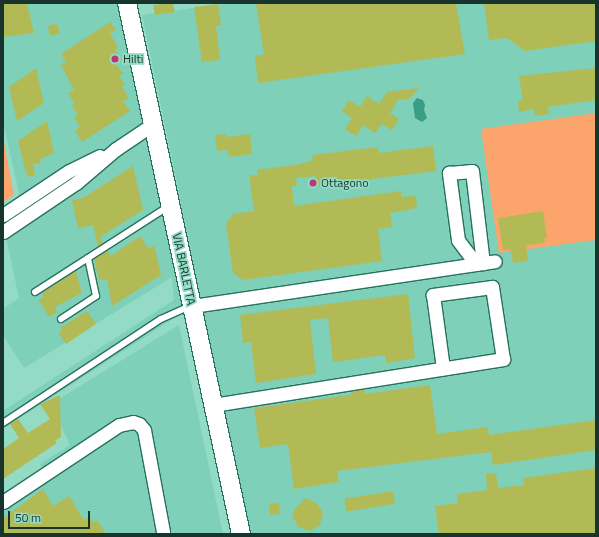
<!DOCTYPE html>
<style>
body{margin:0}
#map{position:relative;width:599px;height:537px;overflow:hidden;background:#93dbc5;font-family:"Titillium Web",sans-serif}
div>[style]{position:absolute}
.built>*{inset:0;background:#7ed0b9}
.green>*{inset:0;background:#fba56c}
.water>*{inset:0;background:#399e85}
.building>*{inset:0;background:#b1ba55;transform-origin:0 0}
.roads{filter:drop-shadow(1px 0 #26705e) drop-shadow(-1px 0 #26705e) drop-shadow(0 1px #26705e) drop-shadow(0 -1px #26705e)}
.lane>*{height:6px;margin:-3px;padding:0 3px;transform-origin:3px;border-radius:3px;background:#fff}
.street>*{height:13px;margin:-6.5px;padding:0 6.5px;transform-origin:6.5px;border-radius:6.5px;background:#fff}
.secondary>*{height:18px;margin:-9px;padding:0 9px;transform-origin:9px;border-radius:9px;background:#fff}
.dots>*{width:11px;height:11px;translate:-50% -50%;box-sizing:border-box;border:2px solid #93dbc5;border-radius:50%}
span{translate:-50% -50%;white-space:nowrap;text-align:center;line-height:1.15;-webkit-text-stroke:3.5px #93dbc5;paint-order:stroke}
.poi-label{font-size:12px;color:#17352d}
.left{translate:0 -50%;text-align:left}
.street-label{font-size:12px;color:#17352d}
.frame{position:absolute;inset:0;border:4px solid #17352d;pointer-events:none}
.scale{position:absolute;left:8px;top:511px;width:82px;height:18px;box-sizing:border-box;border:2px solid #17352d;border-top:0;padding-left:5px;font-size:12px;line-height:14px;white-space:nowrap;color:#17352d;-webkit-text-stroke:3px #93dbc5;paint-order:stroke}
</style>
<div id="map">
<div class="built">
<i style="clip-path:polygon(3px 3px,117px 3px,185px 311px,3px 429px,3px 411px,174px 300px,172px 277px,24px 368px,3px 335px,3px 309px,19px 298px,6px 237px,19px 193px,3px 122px)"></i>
<i style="clip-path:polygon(231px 3px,596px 3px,596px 534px,250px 534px,142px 15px)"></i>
<i style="clip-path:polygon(179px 325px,223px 534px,3px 534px,3px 511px,49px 481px,40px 464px,70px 445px,51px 404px)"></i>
</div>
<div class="green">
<i style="clip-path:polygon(596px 113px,596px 240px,499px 253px,481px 129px)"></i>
<i style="clip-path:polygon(3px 138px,14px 195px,3px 202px)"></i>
</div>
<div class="water">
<i style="clip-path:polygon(417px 98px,423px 100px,425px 105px,424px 110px,427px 118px,422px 122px,415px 118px,413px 103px)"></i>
</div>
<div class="building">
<i style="clip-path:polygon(3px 3px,27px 3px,34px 33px,3px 37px)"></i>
<i style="clip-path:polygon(173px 3px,175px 12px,155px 15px,153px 5px)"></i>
<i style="clip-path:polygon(256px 3px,456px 3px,465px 54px,258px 83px,255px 56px,264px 55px)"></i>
<i style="clip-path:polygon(484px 3px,596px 3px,596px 41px,525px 51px,507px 38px,489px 40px)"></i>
<i style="clip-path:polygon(218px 4px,221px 25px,216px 26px,220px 60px,202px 62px,194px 7px)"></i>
<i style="clip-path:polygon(110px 22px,116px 30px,110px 33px,118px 48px,115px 50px,122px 60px,116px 64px,123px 74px,119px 76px,125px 85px,122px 87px,129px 98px,123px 101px,130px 111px,82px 142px,75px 131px,80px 127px,74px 118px,78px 115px,72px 106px,75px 104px,68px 93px,74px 90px,61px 65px,66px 62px,61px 54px)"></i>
<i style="clip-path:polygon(57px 24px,60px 33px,50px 36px,48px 26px)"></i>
<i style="clip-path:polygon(36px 68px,44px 103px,17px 121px,9px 87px)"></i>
<i style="clip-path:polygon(596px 68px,596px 100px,548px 107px,549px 114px,535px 116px,534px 109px,519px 112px,518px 101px,523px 100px,519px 76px)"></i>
<i style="clip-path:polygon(419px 88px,409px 99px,398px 100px,390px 113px,399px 119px,392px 130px,382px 124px,375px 133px,363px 125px,356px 136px,345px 129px,352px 118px,342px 111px,349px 100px,360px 107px,367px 96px,379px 104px,387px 92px)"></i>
<i style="clip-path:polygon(47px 121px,54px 153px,40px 159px,41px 164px,33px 163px,35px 175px,29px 177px,26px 173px,18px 141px)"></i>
<i style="clip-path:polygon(226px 134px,226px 137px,250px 134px,252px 154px,229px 157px,228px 150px,217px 151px,215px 135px)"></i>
<i style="clip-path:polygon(433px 146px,436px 171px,316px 186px,315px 176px,296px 178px,297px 186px,292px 186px,294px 206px,401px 191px,401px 197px,416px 196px,417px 208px,390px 213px,392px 227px,378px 229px,382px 261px,243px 280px,233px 273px,226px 224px,233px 214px,254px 211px,249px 174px,258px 177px,257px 170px,301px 164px,313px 160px,312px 155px,378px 147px,379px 153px)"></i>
<i style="clip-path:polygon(133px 166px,143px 210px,100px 237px,103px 243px,98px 246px,93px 225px,78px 228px,72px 200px,83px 198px)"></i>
<i style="clip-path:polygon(543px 211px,547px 238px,544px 238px,545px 243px,526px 245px,528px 261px,513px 263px,511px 249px,503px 250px,498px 218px)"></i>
<i style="clip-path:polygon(140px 236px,149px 249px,154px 245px,161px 275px,112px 306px,107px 279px,99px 280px,94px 259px,108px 251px,111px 256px)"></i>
<i style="clip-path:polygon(76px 271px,82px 293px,55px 307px,57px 312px,49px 317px,39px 300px,44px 297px,42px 293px)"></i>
<i style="clip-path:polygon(408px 294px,415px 358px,386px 363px,385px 355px,333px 362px,328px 318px,310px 320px,316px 374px,256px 383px,251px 342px,243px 343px,240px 315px)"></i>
<i style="clip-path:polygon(87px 311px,96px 324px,66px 344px,59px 334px,62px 331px,60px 328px)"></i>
<i style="clip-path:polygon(430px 385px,437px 434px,488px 427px,489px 435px,596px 420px,596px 450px,493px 465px,491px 452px,337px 471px,339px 482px,294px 489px,288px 444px,260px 448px,254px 408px,351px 395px,351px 391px,364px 389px,365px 394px)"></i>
<i style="clip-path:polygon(60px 395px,61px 437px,55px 441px,57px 443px,3px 479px,3px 449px,19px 438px,10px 424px,18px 419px,28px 433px,50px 419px,40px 404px)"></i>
<i style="clip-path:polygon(596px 468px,596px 534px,439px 534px,435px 506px,458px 503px,457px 494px,487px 490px,486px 474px,496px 473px,498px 488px,524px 485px,523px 478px)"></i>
<i style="clip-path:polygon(43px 489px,53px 506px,69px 496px,84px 520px,90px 517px,94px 523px,97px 520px,106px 534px,3px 534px,3px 518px)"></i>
<i style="left:393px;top:491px;width:13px;height:49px;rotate:81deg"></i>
<i style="clip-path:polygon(306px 498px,318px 504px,323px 514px,320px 525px,310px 531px,298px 527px,292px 515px,296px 507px)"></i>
<i style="left:279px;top:503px;width:11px;height:10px;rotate:85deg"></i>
</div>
<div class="roads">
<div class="lane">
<i style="left:35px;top:292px;width:159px;rotate:-32.7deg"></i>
<i style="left:61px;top:319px;width:42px;rotate:-33.3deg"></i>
<i style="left:96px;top:296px;width:39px;rotate:-102deg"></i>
<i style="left:3px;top:423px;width:189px;rotate:-33.4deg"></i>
<i style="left:161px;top:319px;width:32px;rotate:-24deg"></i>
</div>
<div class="street">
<i style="left:3px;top:215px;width:79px;rotate:-33.7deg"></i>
<i style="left:69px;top:171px;width:34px;rotate:-26deg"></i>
<i style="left:3px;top:232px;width:88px;rotate:-33.9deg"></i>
<i style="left:76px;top:183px;width:52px;rotate:-40.4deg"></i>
<i style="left:116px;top:149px;width:45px;rotate:-34deg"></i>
<i style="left:476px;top:264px;width:30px;rotate:-127deg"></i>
<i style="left:458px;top:240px;width:68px;rotate:-97.7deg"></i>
<i style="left:449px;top:173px;width:23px;rotate:-5deg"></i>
<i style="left:472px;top:171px;width:93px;rotate:83.2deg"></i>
<i style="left:192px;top:306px;width:306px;rotate:-8.4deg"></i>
<i style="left:213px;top:405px;width:294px;rotate:-9deg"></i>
<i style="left:503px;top:359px;width:73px;rotate:-98.7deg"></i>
<i style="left:492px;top:287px;width:60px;rotate:172.3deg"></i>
<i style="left:433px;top:295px;width:74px;rotate:82.2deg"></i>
<i style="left:3px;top:502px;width:139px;rotate:-33.6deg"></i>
<i style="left:119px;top:425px;width:14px;rotate:-12deg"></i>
<i style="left:133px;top:422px;width:6px;rotate:18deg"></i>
<i style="left:139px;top:424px;width:8px;rotate:50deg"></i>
<i style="left:144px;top:430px;width:104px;rotate:79.4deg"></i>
</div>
<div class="secondary">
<i style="left:127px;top:3px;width:543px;rotate:77.88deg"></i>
</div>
</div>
<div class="dots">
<i style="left:115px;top:59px;background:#bb367a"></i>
<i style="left:313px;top:183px;background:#bb367a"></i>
</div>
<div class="poi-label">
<span class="left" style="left:123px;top:59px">Hilti</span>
<span class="left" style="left:321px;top:183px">Ottagono</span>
</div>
<div class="street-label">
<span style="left:184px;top:269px;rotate:78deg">VIA BARLETTA</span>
</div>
<div class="frame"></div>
<div class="scale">50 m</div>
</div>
